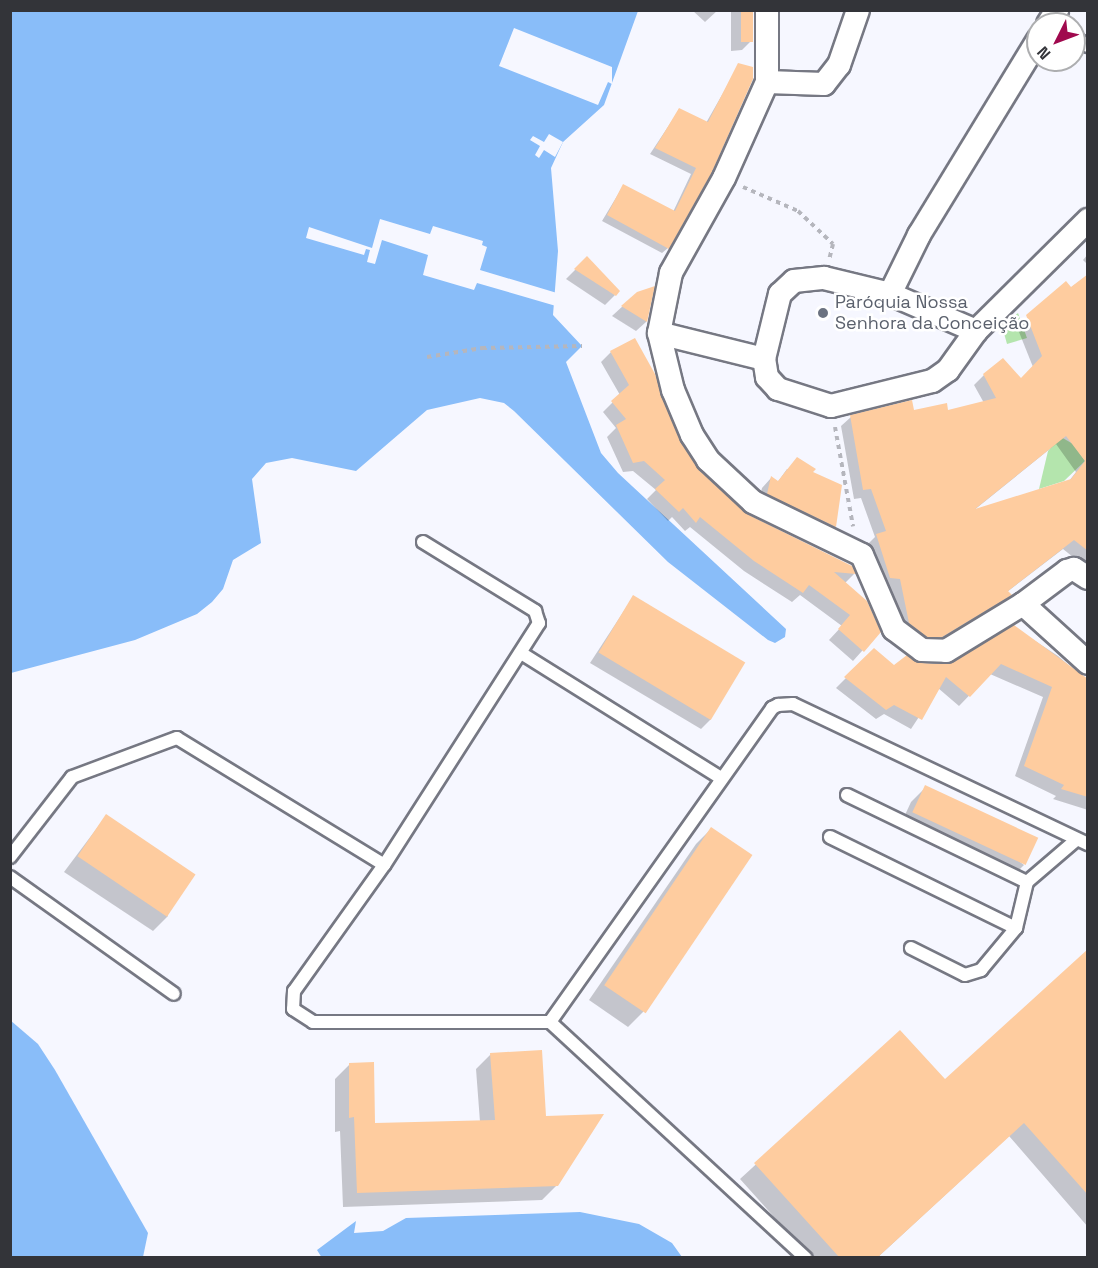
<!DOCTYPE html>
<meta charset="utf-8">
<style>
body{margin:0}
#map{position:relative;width:1098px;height:1268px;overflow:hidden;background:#f6f7ff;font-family:"Space Grotesk",sans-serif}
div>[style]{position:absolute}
.green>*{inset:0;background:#b4e5ad}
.water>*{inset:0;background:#89bdf9}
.pier>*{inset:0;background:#f6f7ff}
.shadow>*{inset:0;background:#0003}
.building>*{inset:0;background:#fecc9f;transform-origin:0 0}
.path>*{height:4px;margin-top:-2px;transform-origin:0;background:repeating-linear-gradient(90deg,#b5b6bd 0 4.5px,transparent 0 9px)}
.roads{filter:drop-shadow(2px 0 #767883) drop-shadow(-2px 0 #767883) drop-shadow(0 2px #767883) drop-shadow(0 -2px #767883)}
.service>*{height:12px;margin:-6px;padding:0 6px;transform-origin:6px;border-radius:6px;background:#fff}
.minor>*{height:22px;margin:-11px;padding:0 11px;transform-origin:11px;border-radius:11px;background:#fff}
.dots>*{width:16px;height:16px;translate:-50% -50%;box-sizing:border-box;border:3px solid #fff;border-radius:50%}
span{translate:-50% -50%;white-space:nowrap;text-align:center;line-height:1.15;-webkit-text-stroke:5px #fff;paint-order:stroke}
.worship-label{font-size:18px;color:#5b616d}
.left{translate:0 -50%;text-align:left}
.frame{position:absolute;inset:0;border:12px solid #333439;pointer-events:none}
.north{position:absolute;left:1026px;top:12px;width:60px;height:60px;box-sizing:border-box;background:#fff;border:2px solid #adaeb0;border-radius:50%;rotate:228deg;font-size:16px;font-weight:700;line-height:24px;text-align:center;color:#333439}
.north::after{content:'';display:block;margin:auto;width:21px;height:27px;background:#a0094e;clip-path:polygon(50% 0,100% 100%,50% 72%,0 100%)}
</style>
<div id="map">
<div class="green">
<i style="clip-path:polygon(1018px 313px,1027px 338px,1007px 344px,1002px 326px)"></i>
<i style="clip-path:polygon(1061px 437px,1073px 444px,1085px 461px,1064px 481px,1039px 489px,1048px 451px)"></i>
</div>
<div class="water">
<i style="clip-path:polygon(10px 11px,638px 11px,604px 105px,563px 142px,551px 168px,558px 251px,553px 315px,582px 346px,566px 362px,601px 453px,618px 473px,786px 629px,785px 637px,775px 643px,768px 640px,668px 562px,514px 411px,504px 403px,480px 398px,427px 410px,356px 471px,292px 458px,266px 463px,252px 479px,261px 543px,233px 560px,223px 589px,212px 602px,197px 614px,135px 640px,11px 673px)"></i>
<i style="clip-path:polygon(10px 1020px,38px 1044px,55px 1070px,148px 1233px,143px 1257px,11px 1257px)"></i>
<i style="clip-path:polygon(580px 1212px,639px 1224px,672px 1243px,682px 1257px,322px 1258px,317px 1250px,356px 1221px,354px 1233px,383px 1231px,406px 1218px)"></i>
</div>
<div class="pier">
<i style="clip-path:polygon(514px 28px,612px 67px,612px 84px,608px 82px,598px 105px,499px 66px)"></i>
<i style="clip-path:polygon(549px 134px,563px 142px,555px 157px,544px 150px,539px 158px,535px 155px,540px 146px,530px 140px,533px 136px,544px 142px)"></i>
<i style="clip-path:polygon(380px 219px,430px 234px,433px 226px,483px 241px,482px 245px,487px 247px,480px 270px,557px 293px,556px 306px,477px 283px,474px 290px,423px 275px,428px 255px,382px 240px,375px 264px,367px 262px,370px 250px,366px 249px,364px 255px,306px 238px,309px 227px,372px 248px)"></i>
</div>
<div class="shadow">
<i style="clip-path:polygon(692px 10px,718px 10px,705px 22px)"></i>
<i style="clip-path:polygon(731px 10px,752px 10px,752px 40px,742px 50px,731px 51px)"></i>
<i style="clip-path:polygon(739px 65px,668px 248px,662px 253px,602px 221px,623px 186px,673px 212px,691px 174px,650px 154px,679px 110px,706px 123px)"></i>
<i style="clip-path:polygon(1088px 254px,1088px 265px,1083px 260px)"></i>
<i style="clip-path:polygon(587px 258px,615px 295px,605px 305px,566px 279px)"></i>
<i style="clip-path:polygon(evenodd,1088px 275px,1088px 569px,1063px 549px,1007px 592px,1010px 595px,1000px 605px,931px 647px,899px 633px,890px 589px,881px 588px,867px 545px,875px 537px,861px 498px,854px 499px,841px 426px,851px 417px,947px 412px,984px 403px,974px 385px,984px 375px,1021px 380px,1033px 367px,1017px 327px,1088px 275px,1056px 444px,1076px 472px,1069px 481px,973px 511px,1056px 444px)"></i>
<i style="clip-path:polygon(653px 289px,646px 322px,636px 331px,612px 316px,637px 293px)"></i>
<i style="clip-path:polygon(611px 352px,697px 471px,746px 515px,851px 567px,854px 574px,845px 583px,879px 632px,853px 661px,829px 640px,842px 626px,800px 595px,792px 602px,744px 571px,690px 527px,685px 531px,672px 517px,668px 521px,647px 499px,656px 490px,633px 471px,623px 472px,607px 437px,616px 428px,603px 412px,620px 395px,601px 362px)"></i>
<i style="clip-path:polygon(787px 469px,811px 472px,840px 486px,835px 527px,825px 536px,758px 504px,762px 488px,771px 478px,777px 483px)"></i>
<i style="clip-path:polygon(633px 597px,711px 719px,701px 729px,590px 663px)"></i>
<i style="clip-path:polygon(1014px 627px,1058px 656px,1088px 682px,1088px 810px,1053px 799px,1056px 796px,1015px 776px,1043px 697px,990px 674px,959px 706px,938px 688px,911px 729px,884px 714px,876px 719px,836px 688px,874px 650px,894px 667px,953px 664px)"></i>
<i style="clip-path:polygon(926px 787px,1024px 865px,1009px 880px,899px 828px,911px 802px)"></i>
<i style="clip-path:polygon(106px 816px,168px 916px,153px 931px,64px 872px)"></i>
<i style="clip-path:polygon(711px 829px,643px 1012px,628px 1027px,589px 1000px,696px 844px)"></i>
<i style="clip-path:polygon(1088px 951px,1088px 1227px,1009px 1136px,877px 1258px,811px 1258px,740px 1179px,900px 1032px,945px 1081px)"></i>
<i style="clip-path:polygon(491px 1054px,545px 1118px,557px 1185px,542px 1200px,343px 1207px,340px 1131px,335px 1132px,335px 1079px,350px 1064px,373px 1125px,480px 1122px,476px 1069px)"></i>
</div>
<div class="building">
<i style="left:741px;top:10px;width:12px;height:32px"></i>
<i style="clip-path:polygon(738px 63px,753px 67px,753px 79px,712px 172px,669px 249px,607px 215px,623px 184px,675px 211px,696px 168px,655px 148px,679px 108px,708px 122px)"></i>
<i style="clip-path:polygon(587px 256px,620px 291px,616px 296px,574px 269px)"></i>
<i style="clip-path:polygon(evenodd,1088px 274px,1088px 551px,1074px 540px,1008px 591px,1012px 595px,942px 637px,927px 637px,909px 623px,900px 579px,890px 578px,876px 534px,886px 531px,871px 489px,863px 490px,850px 415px,912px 400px,914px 410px,947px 403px,948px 410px,996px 398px,983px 374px,1003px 358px,1021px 378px,1042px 356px,1026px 315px,1066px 281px,1071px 287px,1088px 274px,1066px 436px,1085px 461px,1071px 479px,975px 509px,1066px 436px)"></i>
<i style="clip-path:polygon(655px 286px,647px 322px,621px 306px,637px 292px)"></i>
<i style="clip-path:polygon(635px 338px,655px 374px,680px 440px,699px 470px,747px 514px,852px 566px,856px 574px,834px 572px,867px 601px,881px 632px,864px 652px,838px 629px,850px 615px,809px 585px,803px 593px,754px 561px,700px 517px,696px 523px,683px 508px,679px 512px,655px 489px,665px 480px,644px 461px,633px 463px,616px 425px,626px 419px,611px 401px,629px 385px,610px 351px)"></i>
<i style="clip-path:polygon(797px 457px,816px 469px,813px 472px,842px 485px,836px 527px,767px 494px,771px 476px,778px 481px)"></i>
<i style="left:633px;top:595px;width:131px;height:67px;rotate:31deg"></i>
<i style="clip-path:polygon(1014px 625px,1088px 679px,1088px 797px,1061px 789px,1064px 785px,1024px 766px,1052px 687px,1001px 664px,970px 697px,946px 677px,922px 720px,894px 705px,886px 710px,844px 677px,874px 648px,894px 665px,907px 655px,921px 663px,946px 664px)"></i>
<i style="left:925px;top:785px;width:125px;height:30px;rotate:25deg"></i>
<i style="left:106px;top:814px;width:108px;height:51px;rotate:34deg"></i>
<i style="left:711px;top:827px;width:50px;height:191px;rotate:34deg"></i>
<i style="clip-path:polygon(1088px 949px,1088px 1195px,1024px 1123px,878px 1257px,839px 1257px,754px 1163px,900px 1030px,945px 1079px)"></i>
<i style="clip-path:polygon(542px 1050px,546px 1116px,604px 1114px,558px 1186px,357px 1193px,354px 1117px,349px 1118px,349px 1063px,374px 1062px,375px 1123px,495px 1120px,490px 1053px)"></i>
</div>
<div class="path">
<i style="left:743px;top:187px;width:60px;rotate:23.6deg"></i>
<i style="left:798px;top:211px;width:48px;rotate:43.3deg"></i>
<i style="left:833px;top:244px;width:16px;rotate:104deg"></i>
<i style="left:427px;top:357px;width:56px;rotate:-9.3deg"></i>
<i style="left:482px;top:348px;width:100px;rotate:-1.1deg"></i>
<i style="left:835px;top:427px;width:101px;rotate:79.7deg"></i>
</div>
<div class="roads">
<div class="service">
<i style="left:1074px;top:37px;width:17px;rotate:33deg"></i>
<i style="left:423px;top:542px;width:132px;rotate:31.6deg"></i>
<i style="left:535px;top:611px;width:13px;rotate:72deg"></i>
<i style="left:539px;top:623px;width:287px;rotate:122.6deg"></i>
<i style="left:384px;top:865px;width:155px;rotate:125.5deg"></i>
<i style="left:294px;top:991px;width:18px;rotate:93deg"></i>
<i style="left:293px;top:1009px;width:24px;rotate:33deg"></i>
<i style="left:313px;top:1022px;width:237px"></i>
<i style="left:550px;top:1022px;width:348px;rotate:42.7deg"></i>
<i style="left:521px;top:653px;width:236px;rotate:32deg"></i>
<i style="left:847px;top:795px;width:200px;rotate:25.8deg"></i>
<i style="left:830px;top:837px;width:207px;rotate:26.1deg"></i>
<i style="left:10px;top:857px;width:101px;rotate:-52.2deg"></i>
<i style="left:72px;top:777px;width:112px;rotate:-20.4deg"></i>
<i style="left:177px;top:738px;width:243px;rotate:31.5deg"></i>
<i style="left:10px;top:877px;width:201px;rotate:35.5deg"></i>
<i style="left:911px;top:948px;width:60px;rotate:26.6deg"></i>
<i style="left:965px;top:975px;width:17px;rotate:-17deg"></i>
<i style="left:981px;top:970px;width:55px;rotate:-50.2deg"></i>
<i style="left:1016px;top:928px;width:47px;rotate:-76.6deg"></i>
<i style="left:1027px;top:882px;width:65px;rotate:-40.6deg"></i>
<i style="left:550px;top:1022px;width:385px;rotate:-54.7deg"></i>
<i style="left:772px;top:708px;width:7px;rotate:-27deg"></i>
<i style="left:778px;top:705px;width:15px;rotate:-4deg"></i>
<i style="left:793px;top:704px;width:327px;rotate:25.4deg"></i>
</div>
<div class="minor">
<i style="left:767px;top:10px;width:72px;rotate:90deg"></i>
<i style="left:767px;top:82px;width:105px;rotate:114.1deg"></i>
<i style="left:724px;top:178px;width:109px;rotate:119.2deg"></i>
<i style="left:671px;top:273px;width:61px;rotate:101.3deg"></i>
<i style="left:659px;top:333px;width:59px;rotate:76.2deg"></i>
<i style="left:673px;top:390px;width:49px;rotate:67.1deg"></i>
<i style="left:692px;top:435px;width:30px;rotate:57deg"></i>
<i style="left:708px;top:460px;width:62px;rotate:43deg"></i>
<i style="left:753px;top:502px;width:121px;rotate:25.9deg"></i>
<i style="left:862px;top:555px;width:81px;rotate:66.6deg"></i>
<i style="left:894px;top:629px;width:35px;rotate:37deg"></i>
<i style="left:922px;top:650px;width:24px;rotate:2deg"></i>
<i style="left:946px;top:651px;width:90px;rotate:-31.4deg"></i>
<i style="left:1048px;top:24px;width:17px;rotate:-57deg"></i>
<i style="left:767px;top:82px;width:57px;rotate:2deg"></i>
<i style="left:824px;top:84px;width:24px;rotate:-52deg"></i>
<i style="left:839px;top:65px;width:58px;rotate:-70.9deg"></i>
<i style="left:824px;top:278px;width:68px;rotate:13.6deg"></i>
<i style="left:890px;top:294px;width:94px;rotate:23.3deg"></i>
<i style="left:976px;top:331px;width:48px;rotate:125.7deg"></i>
<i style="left:948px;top:370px;width:19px;rotate:145deg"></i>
<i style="left:932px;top:381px;width:104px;rotate:166.1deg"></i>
<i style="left:831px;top:406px;width:56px;rotate:-162.2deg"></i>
<i style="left:778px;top:389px;width:16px;rotate:-133deg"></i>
<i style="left:767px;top:377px;width:18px;rotate:-99deg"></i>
<i style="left:764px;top:359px;width:67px;rotate:-76.2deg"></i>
<i style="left:780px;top:294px;width:19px;rotate:-43deg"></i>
<i style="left:794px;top:281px;width:30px;rotate:-6deg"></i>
<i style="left:890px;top:294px;width:66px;rotate:-63.8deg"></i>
<i style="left:919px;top:235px;width:228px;rotate:-58.6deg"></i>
<i style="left:976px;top:331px;width:158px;rotate:-44.7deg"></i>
<i style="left:659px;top:333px;width:108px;rotate:13.9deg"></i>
<i style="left:1088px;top:578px;width:17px;rotate:-147deg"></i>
<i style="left:1074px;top:569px;width:7px;rotate:164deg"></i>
<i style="left:1067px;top:571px;width:55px;rotate:143.1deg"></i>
<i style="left:1023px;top:604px;width:88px;rotate:42.2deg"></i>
</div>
</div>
<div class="dots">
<i style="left:823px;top:313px;background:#6b7280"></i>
</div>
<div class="worship-label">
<span class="left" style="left:835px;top:313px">Paróquia Nossa<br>Senhora da Conceição</span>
</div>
<div class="frame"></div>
<div class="north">N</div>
</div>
